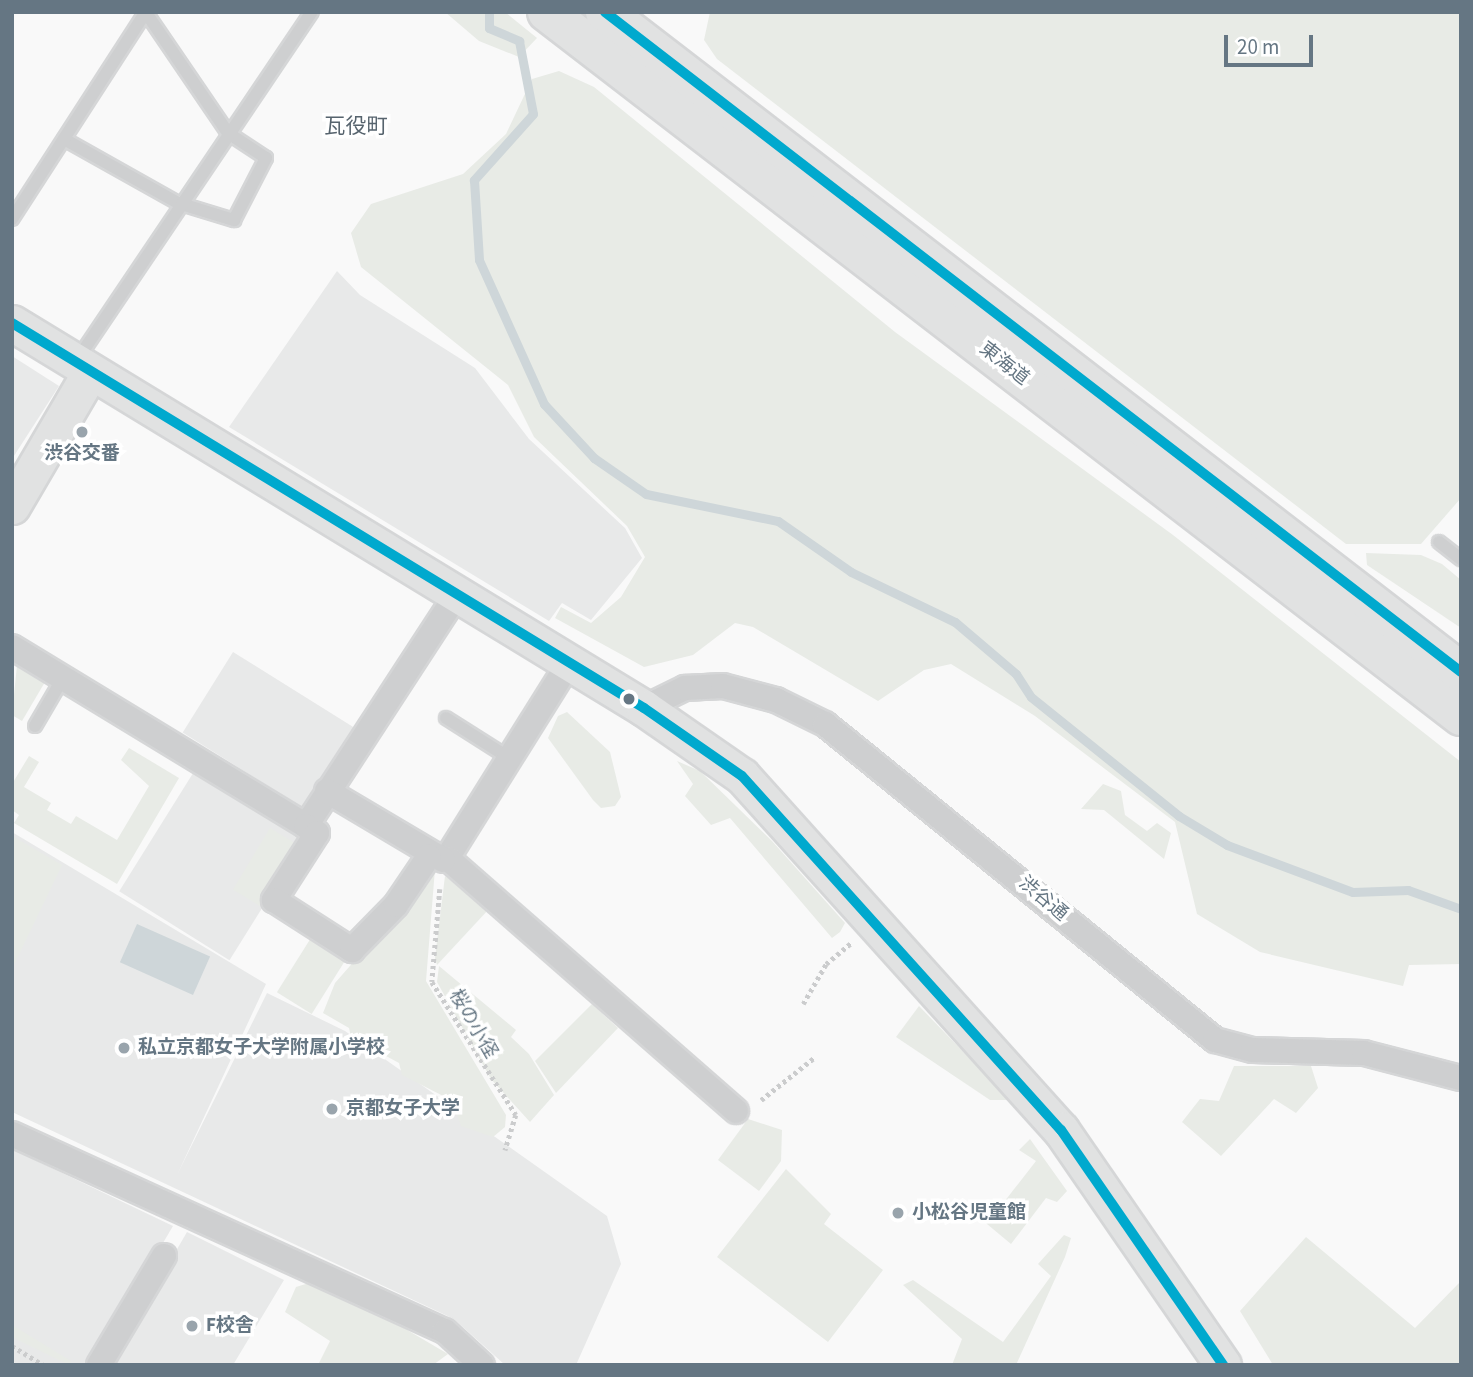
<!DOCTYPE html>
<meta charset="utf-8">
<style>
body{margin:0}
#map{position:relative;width:1473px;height:1377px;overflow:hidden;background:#f9f9f9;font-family:"Source Sans 3","Noto Sans JP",sans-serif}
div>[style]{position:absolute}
.built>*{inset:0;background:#e8e9e9;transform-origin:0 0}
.green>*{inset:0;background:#e8ebe6;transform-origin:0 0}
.water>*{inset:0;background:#ced6d9;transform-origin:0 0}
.stream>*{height:9px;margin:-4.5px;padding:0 4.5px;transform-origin:4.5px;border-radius:4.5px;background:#ced6d9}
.path>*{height:4.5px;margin-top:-2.25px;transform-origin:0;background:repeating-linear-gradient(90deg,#cbcccd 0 3.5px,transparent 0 7px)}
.roads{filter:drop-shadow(2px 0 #d5d6d7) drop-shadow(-2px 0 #d5d6d7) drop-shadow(0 2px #d5d6d7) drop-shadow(0 -2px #d5d6d7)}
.lane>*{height:12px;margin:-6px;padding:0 6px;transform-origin:6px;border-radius:6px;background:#cecfd0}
.street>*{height:24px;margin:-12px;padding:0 12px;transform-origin:12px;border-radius:12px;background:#cecfd0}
.secondary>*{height:35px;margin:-17.5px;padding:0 17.5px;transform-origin:17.5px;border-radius:17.5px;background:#e1e2e2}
.highway>*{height:38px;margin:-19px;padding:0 19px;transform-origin:19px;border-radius:19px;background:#e1e2e2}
.bus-1>*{height:10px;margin:-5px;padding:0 5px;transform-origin:5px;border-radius:5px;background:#00a9ce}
.dots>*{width:19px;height:19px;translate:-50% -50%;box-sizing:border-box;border:4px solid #fff;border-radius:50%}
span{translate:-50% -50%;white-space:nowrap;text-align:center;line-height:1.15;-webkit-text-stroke:7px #fff;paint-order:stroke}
.street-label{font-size:19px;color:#657683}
.poi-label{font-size:19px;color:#657683;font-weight:700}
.left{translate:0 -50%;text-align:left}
.neighbourhood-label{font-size:21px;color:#57646e}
.frame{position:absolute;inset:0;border:14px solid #657683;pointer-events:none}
.scale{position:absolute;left:1224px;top:35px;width:89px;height:32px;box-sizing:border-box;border:4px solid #657683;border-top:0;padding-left:9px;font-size:21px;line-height:24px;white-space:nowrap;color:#657683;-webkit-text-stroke:5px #fff;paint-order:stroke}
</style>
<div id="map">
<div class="built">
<i style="clip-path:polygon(337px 271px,360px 295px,475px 368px,529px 439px,625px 528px,642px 558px,591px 620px,562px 603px,549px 621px,229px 427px)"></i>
<i style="clip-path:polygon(12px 356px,59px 386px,12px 459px)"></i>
<i style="left:233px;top:652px;width:146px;height:95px;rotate:32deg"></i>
<i style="left:195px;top:770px;width:130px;height:143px;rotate:32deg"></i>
<i style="clip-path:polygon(12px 832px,266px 984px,178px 1173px,267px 993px,345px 1031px,607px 1216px,621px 1264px,576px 1365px,505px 1365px,454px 1319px,12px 1112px)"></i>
<i style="clip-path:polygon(12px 1149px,173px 1226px,91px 1365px,12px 1365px)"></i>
<i style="clip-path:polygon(187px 1232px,284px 1280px,233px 1365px,110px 1365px)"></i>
</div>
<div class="green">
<i style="clip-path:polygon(445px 12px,505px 12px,537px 38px,519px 57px,479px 41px)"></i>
<i style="clip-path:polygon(710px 12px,1461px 12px,1461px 498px,1421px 544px,1346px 544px,717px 59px,704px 40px)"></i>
<i style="clip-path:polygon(559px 71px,594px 87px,895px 332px,1173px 535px,1461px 762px,1461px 964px,1409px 965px,1403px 986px,1260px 952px,1197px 914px,1175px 822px,1035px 716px,951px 664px,924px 670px,878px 701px,753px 627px,735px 623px,693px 655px,644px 667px,555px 618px,561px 607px,591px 623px,621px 597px,645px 557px,627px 526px,534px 437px,508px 385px,361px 267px,351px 233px,371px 204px,463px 174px,506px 134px,532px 79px)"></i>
<i style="clip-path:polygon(1366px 553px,1421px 555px,1442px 564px,1461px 580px,1461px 628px,1367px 565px)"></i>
<i style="clip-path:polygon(17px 665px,45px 682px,22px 721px,12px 715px)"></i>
<i style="clip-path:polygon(567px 712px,610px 752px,621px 797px,615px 806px,601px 808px,593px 800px,548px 738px,558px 716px)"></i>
<i style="clip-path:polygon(129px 748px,179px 778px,117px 884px,14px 823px,19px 815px,12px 810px,12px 784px,29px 756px,39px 762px,24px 787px,51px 803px,47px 810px,71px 824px,76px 816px,117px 840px,149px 786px,121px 760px)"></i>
<i style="clip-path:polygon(677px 761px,700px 771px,772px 841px,845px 923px,840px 932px,832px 938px,730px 818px,711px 825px,685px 796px,693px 784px)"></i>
<i style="clip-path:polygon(1103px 784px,1121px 791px,1125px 815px,1147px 831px,1157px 823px,1171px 833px,1164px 859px,1104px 810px,1081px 809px)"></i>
<i style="left:270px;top:828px;width:33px;height:72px;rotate:31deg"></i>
<i style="clip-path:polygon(12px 836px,62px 865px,12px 969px)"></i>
<i style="clip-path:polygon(435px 869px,426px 981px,506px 1115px,505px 1127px,493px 1137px,461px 1126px,453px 1101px,402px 1075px,399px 1063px,351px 1037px,349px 1028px,323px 1013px,335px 983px)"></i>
<i style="clip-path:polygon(445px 876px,489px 909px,437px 965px,435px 958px)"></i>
<i style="left:314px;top:933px;width:41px;height:70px;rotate:32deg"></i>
<i style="clip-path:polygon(439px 966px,516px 1030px,511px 1037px,529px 1054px,554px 1095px,530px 1122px,491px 1079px,437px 982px)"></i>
<i style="clip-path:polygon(592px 1004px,618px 1028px,556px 1093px,535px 1061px)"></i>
<i style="clip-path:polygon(919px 1006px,1010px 1100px,990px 1100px,896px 1037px)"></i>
<i style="clip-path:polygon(1234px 1066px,1311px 1066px,1318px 1088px,1296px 1113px,1274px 1099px,1221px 1156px,1182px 1122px,1200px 1099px,1219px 1101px)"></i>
<i style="clip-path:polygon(748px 1119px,782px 1130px,781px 1161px,759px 1191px,718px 1160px)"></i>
<i style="clip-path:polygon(1030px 1139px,1067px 1191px,1057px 1202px,1046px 1198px,1011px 1244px,981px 1219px,997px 1211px,1036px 1161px,1019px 1150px)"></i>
<i style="clip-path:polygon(786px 1169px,831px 1214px,824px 1224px,883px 1270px,828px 1342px,717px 1257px)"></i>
<i style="clip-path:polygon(1064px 1235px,1071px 1238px,1065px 1257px,1016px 1365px,952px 1365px,962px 1339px,903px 1285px,913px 1280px,1003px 1342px,1051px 1276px,1038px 1264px)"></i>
<i style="clip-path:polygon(1306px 1237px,1415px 1328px,1461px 1281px,1461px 1365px,1273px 1365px,1240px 1311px)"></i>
<i style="clip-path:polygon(309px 1283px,380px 1314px,448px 1354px,433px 1365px,318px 1365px,330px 1341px,285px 1312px,296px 1287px)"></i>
<i style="clip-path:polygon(12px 1325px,71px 1361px,69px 1365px,12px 1337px)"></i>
</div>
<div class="water">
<i style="left:137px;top:924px;width:80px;height:42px;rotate:24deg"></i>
</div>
<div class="stream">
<i style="left:489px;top:12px;width:16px;rotate:90deg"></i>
<i style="left:489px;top:28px;width:33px;rotate:23deg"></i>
<i style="left:519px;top:41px;width:74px;rotate:79.1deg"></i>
<i style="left:533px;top:114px;width:89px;rotate:131.8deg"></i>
<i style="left:474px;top:180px;width:80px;rotate:86.4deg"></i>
<i style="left:479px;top:260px;width:158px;rotate:65.7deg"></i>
<i style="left:544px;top:404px;width:74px;rotate:47.2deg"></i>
<i style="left:594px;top:458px;width:63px;rotate:34.7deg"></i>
<i style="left:646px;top:494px;width:135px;rotate:11.6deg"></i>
<i style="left:778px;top:521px;width:89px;rotate:34.9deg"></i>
<i style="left:851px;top:572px;width:115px;rotate:25.7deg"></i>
<i style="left:955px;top:622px;width:80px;rotate:40.4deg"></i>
<i style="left:1016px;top:674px;width:27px;rotate:57deg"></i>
<i style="left:1031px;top:697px;width:190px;rotate:38.8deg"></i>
<i style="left:1179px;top:816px;width:56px;rotate:31.1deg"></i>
<i style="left:1227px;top:845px;width:134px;rotate:20.5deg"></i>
<i style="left:1353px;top:892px;width:55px;rotate:-2.1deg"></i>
<i style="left:1408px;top:890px;width:56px;rotate:19.7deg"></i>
</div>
<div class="path">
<i style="left:440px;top:889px;width:93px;rotate:94.9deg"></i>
<i style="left:432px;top:982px;width:157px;rotate:57.7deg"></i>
<i style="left:516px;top:1115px;width:37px;rotate:107deg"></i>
<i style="left:803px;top:1004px;width:46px;rotate:-60.1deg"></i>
<i style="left:826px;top:964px;width:33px;rotate:-40deg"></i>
<i style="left:761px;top:1100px;width:69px;rotate:-38.5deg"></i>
<i style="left:12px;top:1346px;width:37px;rotate:31deg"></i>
</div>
<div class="roads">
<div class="lane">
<i style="left:64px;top:139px;width:131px;rotate:29.3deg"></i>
<i style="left:178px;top:203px;width:59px;rotate:16.9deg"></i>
<i style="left:234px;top:220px;width:70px;rotate:-62.7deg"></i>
<i style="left:266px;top:158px;width:45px;rotate:-146.7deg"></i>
<i style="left:228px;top:133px;width:145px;rotate:-124.3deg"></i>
<i style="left:12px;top:219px;width:247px;rotate:-57.1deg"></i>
<i style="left:77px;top:360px;width:420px;rotate:-56deg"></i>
<i style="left:1439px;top:542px;width:28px;rotate:38deg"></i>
<i style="left:446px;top:718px;width:75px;rotate:32.4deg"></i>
<i style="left:35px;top:726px;width:56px;rotate:-59.7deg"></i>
</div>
<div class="street">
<i style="left:12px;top:647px;width:344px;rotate:31.3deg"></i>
<i style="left:306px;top:826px;width:273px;rotate:-56.9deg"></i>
<i style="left:569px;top:663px;width:230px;rotate:122deg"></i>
<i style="left:447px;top:858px;width:384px;rotate:41.2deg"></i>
<i style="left:644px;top:708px;width:46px;rotate:-26deg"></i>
<i style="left:685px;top:688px;width:38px;rotate:-3deg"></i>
<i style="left:723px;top:686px;width:55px;rotate:14.8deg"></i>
<i style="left:776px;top:700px;width:55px;rotate:26.1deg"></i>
<i style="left:825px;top:724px;width:502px;rotate:39.02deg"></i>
<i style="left:1215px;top:1040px;width:39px;rotate:15deg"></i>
<i style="left:1253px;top:1050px;width:111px;rotate:1.5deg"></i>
<i style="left:1364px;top:1053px;width:100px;rotate:14.5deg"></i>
<i style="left:327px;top:791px;width:135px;rotate:30.7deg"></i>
<i style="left:306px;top:826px;width:13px;rotate:32deg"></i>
<i style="left:317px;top:833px;width:80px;rotate:122.7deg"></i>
<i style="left:274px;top:900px;width:93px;rotate:32.7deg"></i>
<i style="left:352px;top:950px;width:63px;rotate:-45.6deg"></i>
<i style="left:396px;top:905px;width:59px;rotate:-56deg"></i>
<i style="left:12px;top:1134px;width:476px;rotate:24.5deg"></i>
<i style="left:445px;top:1331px;width:50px;rotate:42.6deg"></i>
<i style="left:99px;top:1365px;width:127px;rotate:-59.2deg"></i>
</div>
<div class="secondary">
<i style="left:12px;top:323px;width:740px;rotate:31.35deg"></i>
<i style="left:644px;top:708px;width:119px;rotate:34.8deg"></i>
<i style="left:742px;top:776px;width:477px;rotate:48deg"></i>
<i style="left:1061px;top:1130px;width:285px;rotate:55.4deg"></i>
<i style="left:12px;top:506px;width:153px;rotate:-59.7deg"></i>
</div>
<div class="highway">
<i style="left:547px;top:12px;width:1154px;rotate:37.6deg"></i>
<i style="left:605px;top:12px;width:1081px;rotate:37.63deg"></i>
</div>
</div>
<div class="bus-1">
<i style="left:605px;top:12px;width:1081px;rotate:37.63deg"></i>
<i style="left:12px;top:323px;width:740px;rotate:31.35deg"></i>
<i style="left:644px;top:708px;width:119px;rotate:34.8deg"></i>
<i style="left:742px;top:776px;width:477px;rotate:48deg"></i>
<i style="left:1061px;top:1130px;width:285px;rotate:55.4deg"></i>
</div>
<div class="dots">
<i style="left:82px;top:432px;background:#99a4ac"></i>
<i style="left:629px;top:699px;background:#657683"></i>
<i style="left:124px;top:1048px;background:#99a4ac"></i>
<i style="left:332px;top:1109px;background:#99a4ac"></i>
<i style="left:898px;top:1213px;background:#99a4ac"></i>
<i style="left:192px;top:1326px;background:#99a4ac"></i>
</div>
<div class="street-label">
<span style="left:1004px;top:364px;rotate:38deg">東海道</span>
<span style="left:1043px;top:899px;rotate:40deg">渋谷通</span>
<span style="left:473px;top:1024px;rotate:60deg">桜の小径</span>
</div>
<div class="poi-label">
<span style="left:82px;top:454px">渋谷交番</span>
<span class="left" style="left:138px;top:1048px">私立京都女子大学附属小学校</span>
<span class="left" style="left:346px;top:1109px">京都女子大学</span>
<span class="left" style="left:912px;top:1213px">小松谷児童館</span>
<span class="left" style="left:206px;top:1326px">F校舎</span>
</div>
<div class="neighbourhood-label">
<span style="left:356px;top:126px">瓦役町</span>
</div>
<div class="frame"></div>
<div class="scale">20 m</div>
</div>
